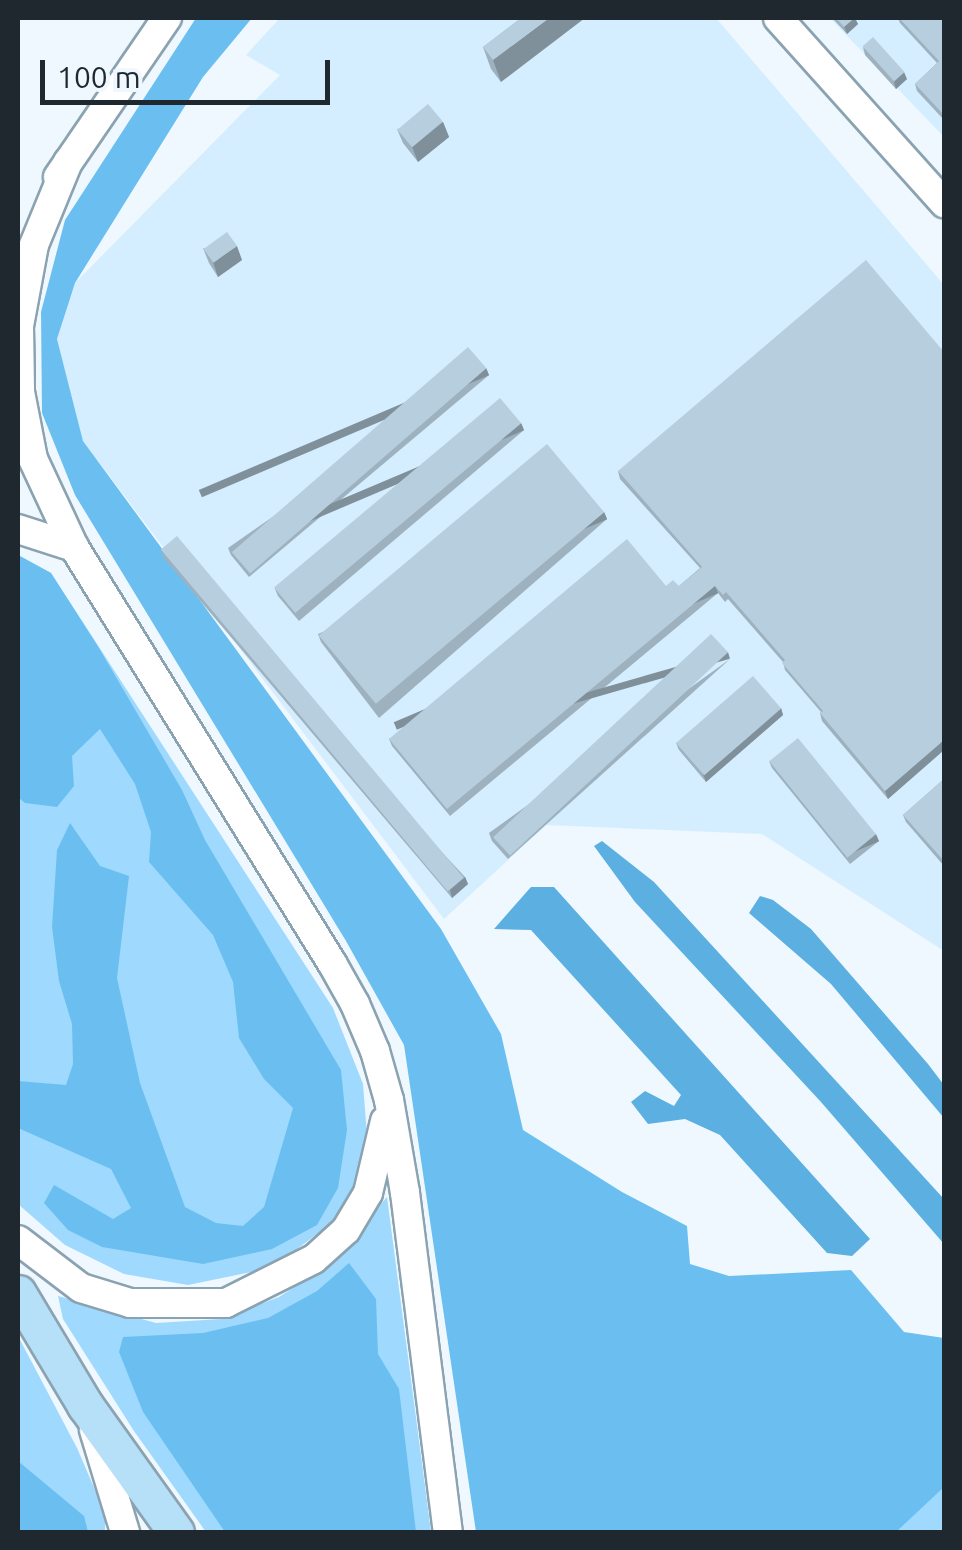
<!DOCTYPE html>
<style>
body{margin:0}
#map{position:relative;width:962px;height:1550px;overflow:hidden;background:#eef8fe;font-family:Ubuntu,sans-serif}
div>[style]{position:absolute}
.built>*{inset:0;background:#d4eeff}
.green>*{inset:0;background:#9fd9fd}
.forest>*{inset:0;background:#6bbff0}
.water>*{inset:0;background:#5cb0e1}
.roads{filter:drop-shadow(2px 0 #8ba2b1) drop-shadow(-2px 0 #8ba2b1) drop-shadow(0 2px #8ba2b1) drop-shadow(0 -2px #8ba2b1)}
.minor>*{height:28px;margin:-14px;padding:0 14px;transform-origin:14px;border-radius:14px;background:#fff}
.major>*{height:35px;margin:-17.5px;padding:0 17.5px;transform-origin:17.5px;border-radius:17.5px;background:#b6dff8}
.wall>*{inset:0;background:#9db1bf}
.shaded-wall>*{inset:0;background:#7f909b;transform-origin:0 0}
.building>*{inset:0;background:#b6cede;transform-origin:0 0}
span{translate:-50% -50%;white-space:nowrap;text-align:center;line-height:1.15;-webkit-text-stroke:8px #eef8fe;paint-order:stroke}
.frame{position:absolute;inset:0;border:20px solid #1f282e;pointer-events:none}
.scale{position:absolute;left:40px;top:60px;width:290px;height:45px;box-sizing:border-box;border:5px solid #1f282e;border-top:0;padding-left:12px;font-size:30px;line-height:35px;white-space:nowrap;color:#1f282e;-webkit-text-stroke:8px #eef8fe;paint-order:stroke}
</style>
<div id="map">
<div class="built">
<i style="clip-path:polygon(280px 18px,716px 18px,944px 285px,944px 951px,762px 834px,546px 825px,444px 919px,83px 441px,57px 339px,75px 283px,280px 75px,246px 55px)"></i>
<i style="clip-path:polygon(830px 18px,944px 18px,944px 137px)"></i>
</div>
<div class="green">
<i style="clip-path:polygon(18px 555px,51px 573px,333px 1008px,363px 1084px,367px 1135px,355px 1186px,333px 1222px,293px 1252px,256px 1271px,188px 1285px,124px 1274px,65px 1245px,18px 1204px)"></i>
<i style="clip-path:polygon(387px 1197px,431px 1532px,206px 1532px,134px 1431px,63px 1319px,58px 1296px,156px 1323px,221px 1319px,279px 1297px,327px 1266px)"></i>
<i style="clip-path:polygon(18px 1336px,77px 1448px,105px 1513px,105px 1532px,18px 1532px)"></i>
<i style="clip-path:polygon(944px 1487px,944px 1532px,896px 1532px,903px 1522px)"></i>
</div>
<div class="forest">
<i style="clip-path:polygon(196px 18px,252px 18px,203px 77px,75px 283px,57px 339px,83px 441px,441px 929px,501px 1034px,523px 1130px,622px 1192px,687px 1226px,690px 1264px,729px 1276px,851px 1270px,904px 1332px,944px 1338px,944px 1487px,896px 1532px,476px 1532px,404px 1045px,346px 941px,75px 495px,42px 413px,41px 312px,65px 220px)"></i>
<i style="clip-path:polygon(18px 555px,51px 573px,99px 648px,182px 790px,205px 840px,341px 1070px,347px 1130px,338px 1188px,317px 1225px,272px 1249px,203px 1264px,102px 1247px,68px 1230px,44px 1203px,54px 1185px,113px 1219px,131px 1208px,111px 1169px,18px 1128px,18px 1081px,66px 1085px,73px 1064px,72px 1024px,59px 981px,52px 927px,57px 850px,70px 823px,100px 866px,129px 876px,117px 978px,140px 1083px,185px 1207px,216px 1223px,243px 1226px,264px 1207px,293px 1108px,264px 1079px,239px 1038px,233px 982px,213px 935px,149px 862px,151px 832px,135px 784px,100px 729px,72px 756px,74px 786px,57px 807px,25px 803px,18px 797px)"></i>
<i style="clip-path:polygon(349px 1263px,376px 1299px,378px 1354px,399px 1389px,416px 1532px,225px 1532px,143px 1412px,119px 1352px,123px 1337px,203px 1333px,268px 1318px,317px 1291px)"></i>
<i style="clip-path:polygon(18px 1461px,84px 1516px,88px 1532px,18px 1532px)"></i>
</div>
<div class="water">
<i style="clip-path:polygon(602px 841px,654px 882px,944px 1199px,944px 1244px,821px 1102px,635px 902px,594px 846px)"></i>
<i style="clip-path:polygon(531px 887px,554px 887px,870px 1239px,852px 1256px,827px 1253px,720px 1135px,685px 1119px,648px 1124px,631px 1102px,645px 1091px,674px 1106px,681px 1095px,531px 930px,494px 929px)"></i>
<i style="clip-path:polygon(760px 896px,773px 900px,811px 929px,928px 1064px,944px 1085px,944px 1118px,831px 984px,749px 913px)"></i>
</div>
<div class="roads">
<div class="minor">
<i style="left:778px;top:18px;width:249px;rotate:48.1deg"></i>
<i style="left:68px;top:162px;width:90px;rotate:112.3deg"></i>
<i style="left:34px;top:245px;width:82px;rotate:100.5deg"></i>
<i style="left:19px;top:326px;width:66px;rotate:89.1deg"></i>
<i style="left:20px;top:392px;width:68px;rotate:79deg"></i>
<i style="left:33px;top:459px;width:97px;rotate:65deg"></i>
<i style="left:74px;top:547px;width:490px;rotate:58.2deg"></i>
<i style="left:332px;top:963px;width:47px;rotate:60.7deg"></i>
<i style="left:355px;top:1004px;width:51px;rotate:66.9deg"></i>
<i style="left:375px;top:1051px;width:51px;rotate:74.1deg"></i>
<i style="left:389px;top:1100px;width:94px;rotate:80.2deg"></i>
<i style="left:405px;top:1193px;width:342px;rotate:82.8deg"></i>
<i style="left:58px;top:177px;width:193px;rotate:-55.6deg"></i>
<i style="left:18px;top:529px;width:59px;rotate:17.8deg"></i>
<i style="left:18px;top:1240px;width:79px;rotate:37.3deg"></i>
<i style="left:81px;top:1288px;width:51px;rotate:17deg"></i>
<i style="left:130px;top:1303px;width:96px"></i>
<i style="left:226px;top:1303px;width:98px;rotate:-26.6deg"></i>
<i style="left:314px;top:1259px;width:43px;rotate:-42.2deg"></i>
<i style="left:346px;top:1230px;width:43px;rotate:-59.3deg"></i>
<i style="left:368px;top:1193px;width:74px;rotate:-76.7deg"></i>
<i style="left:94px;top:1430px;width:107px;rotate:73.1deg"></i>
</div>
<div class="major">
<i style="left:18px;top:1293px;width:131px;rotate:59.1deg"></i>
<i style="left:85px;top:1405px;width:156px;rotate:54.4deg"></i>
</div>
</div>
<div class="wall">
<i style="clip-path:polygon(521px 18px,501px 82px,491px 69px,483px 47px)"></i>
<i style="clip-path:polygon(832px 18px,854px 18px,858px 24px,847px 34px)"></i>
<i style="clip-path:polygon(898px 18px,944px 18px,944px 120px,917px 91px,915px 84px,937px 63px,900px 23px)"></i>
<i style="clip-path:polygon(863px 47px,907px 79px,896px 89px,865px 55px)"></i>
<i style="clip-path:polygon(443px 122px,449px 137px,418px 162px,403px 143px,397px 129px)"></i>
<i style="clip-path:polygon(203px 248px,242px 260px,218px 277px,209px 263px)"></i>
<i style="clip-path:polygon(944px 352px,944px 750px,888px 799px,822px 721px,820px 713px,821px 712px,785px 670px,783px 662px,728px 599px,725px 602px,718px 593px,450px 816px,392px 746px,389px 739px,666px 586px,679px 586px,700px 568px,620px 479px,618px 471px)"></i>
<i style="clip-path:polygon(486px 368px,489px 375px,249px 577px,231px 555px,228px 548px)"></i>
<i style="clip-path:polygon(521px 423px,524px 430px,299px 621px,278px 596px,275px 589px)"></i>
<i style="clip-path:polygon(604px 512px,607px 519px,379px 718px,321px 642px,318px 634px)"></i>
<i style="clip-path:polygon(161px 550px,465px 877px,468px 884px,452px 898px,163px 557px)"></i>
<i style="clip-path:polygon(730px 659px,508px 859px,492px 841px,489px 833px)"></i>
<i style="clip-path:polygon(781px 708px,783px 715px,706px 782px,679px 750px,676px 743px)"></i>
<i style="clip-path:polygon(769px 761px,879px 841px,850px 864px,772px 768px)"></i>
<i style="clip-path:polygon(944px 779px,944px 866px,906px 822px,903px 815px)"></i>
</div>
<div class="shaded-wall">
<i style="clip-path:polygon(549px 18px,585px 18px,501px 82px,493px 60px)"></i>
<i style="clip-path:polygon(855px 18px,858px 24px,847px 34px,844px 27px)"></i>
<i style="clip-path:polygon(904px 72px,907px 79px,896px 89px,894px 82px)"></i>
<i style="clip-path:polygon(443px 122px,449px 137px,418px 162px,412px 147px)"></i>
<i style="clip-path:polygon(237px 246px,242px 260px,218px 277px,213px 262px)"></i>
<i style="left:486px;top:368px;width:8px;height:312px;rotate:67deg"></i>
<i style="left:521px;top:423px;width:8px;height:294px;rotate:67deg"></i>
<i style="left:604px;top:512px;width:8px;height:303px;rotate:67deg"></i>
<i style="left:715px;top:586px;width:8px;height:349px;rotate:67deg"></i>
<i style="left:728px;top:652px;width:7px;height:299px;rotate:74deg"></i>
<i style="clip-path:polygon(781px 708px,783px 715px,706px 782px,703px 774px)"></i>
<i style="clip-path:polygon(944px 740px,944px 750px,888px 799px,885px 791px)"></i>
<i style="left:876px;top:834px;width:8px;height:37px;rotate:67deg"></i>
<i style="clip-path:polygon(465px 877px,468px 884px,452px 898px,450px 890px)"></i>
</div>
<div class="building">
<i style="clip-path:polygon(521px 18px,549px 18px,493px 60px,483px 47px)"></i>
<i style="clip-path:polygon(836px 18px,854px 18px,844px 27px)"></i>
<i style="clip-path:polygon(899px 18px,944px 18px,944px 115px,915px 84px,939px 61px)"></i>
<i style="left:873px;top:37px;width:47px;height:14px;rotate:48deg"></i>
<i style="left:428px;top:104px;width:23px;height:40px;rotate:50deg"></i>
<i style="left:227px;top:232px;width:17px;height:29px;rotate:54deg"></i>
<i style="clip-path:polygon(866px 260px,944px 352px,944px 740px,885px 791px,820px 713px,823px 711px,782px 663px,785px 660px,726px 592px,723px 595px,715px 586px,447px 809px,389px 739px,627px 539px,666px 586px,673px 580px,679px 586px,702px 567px,618px 471px)"></i>
<i style="left:468px;top:347px;width:28px;height:313px;rotate:49deg"></i>
<i style="left:500px;top:398px;width:33px;height:295px;rotate:50deg"></i>
<i style="left:547px;top:444px;width:89px;height:298px;rotate:50deg"></i>
<i style="left:177px;top:536px;width:446px;height:21px;rotate:50deg"></i>
<i style="left:711px;top:634px;width:25px;height:298px;rotate:47deg"></i>
<i style="left:753px;top:676px;width:43px;height:102px;rotate:49deg"></i>
<i style="left:798px;top:738px;width:124px;height:37px;rotate:51deg"></i>
<i style="clip-path:polygon(944px 779px,944px 861px,903px 815px)"></i>
</div>
<div class="frame"></div>
<div class="scale">100 m</div>
</div>
